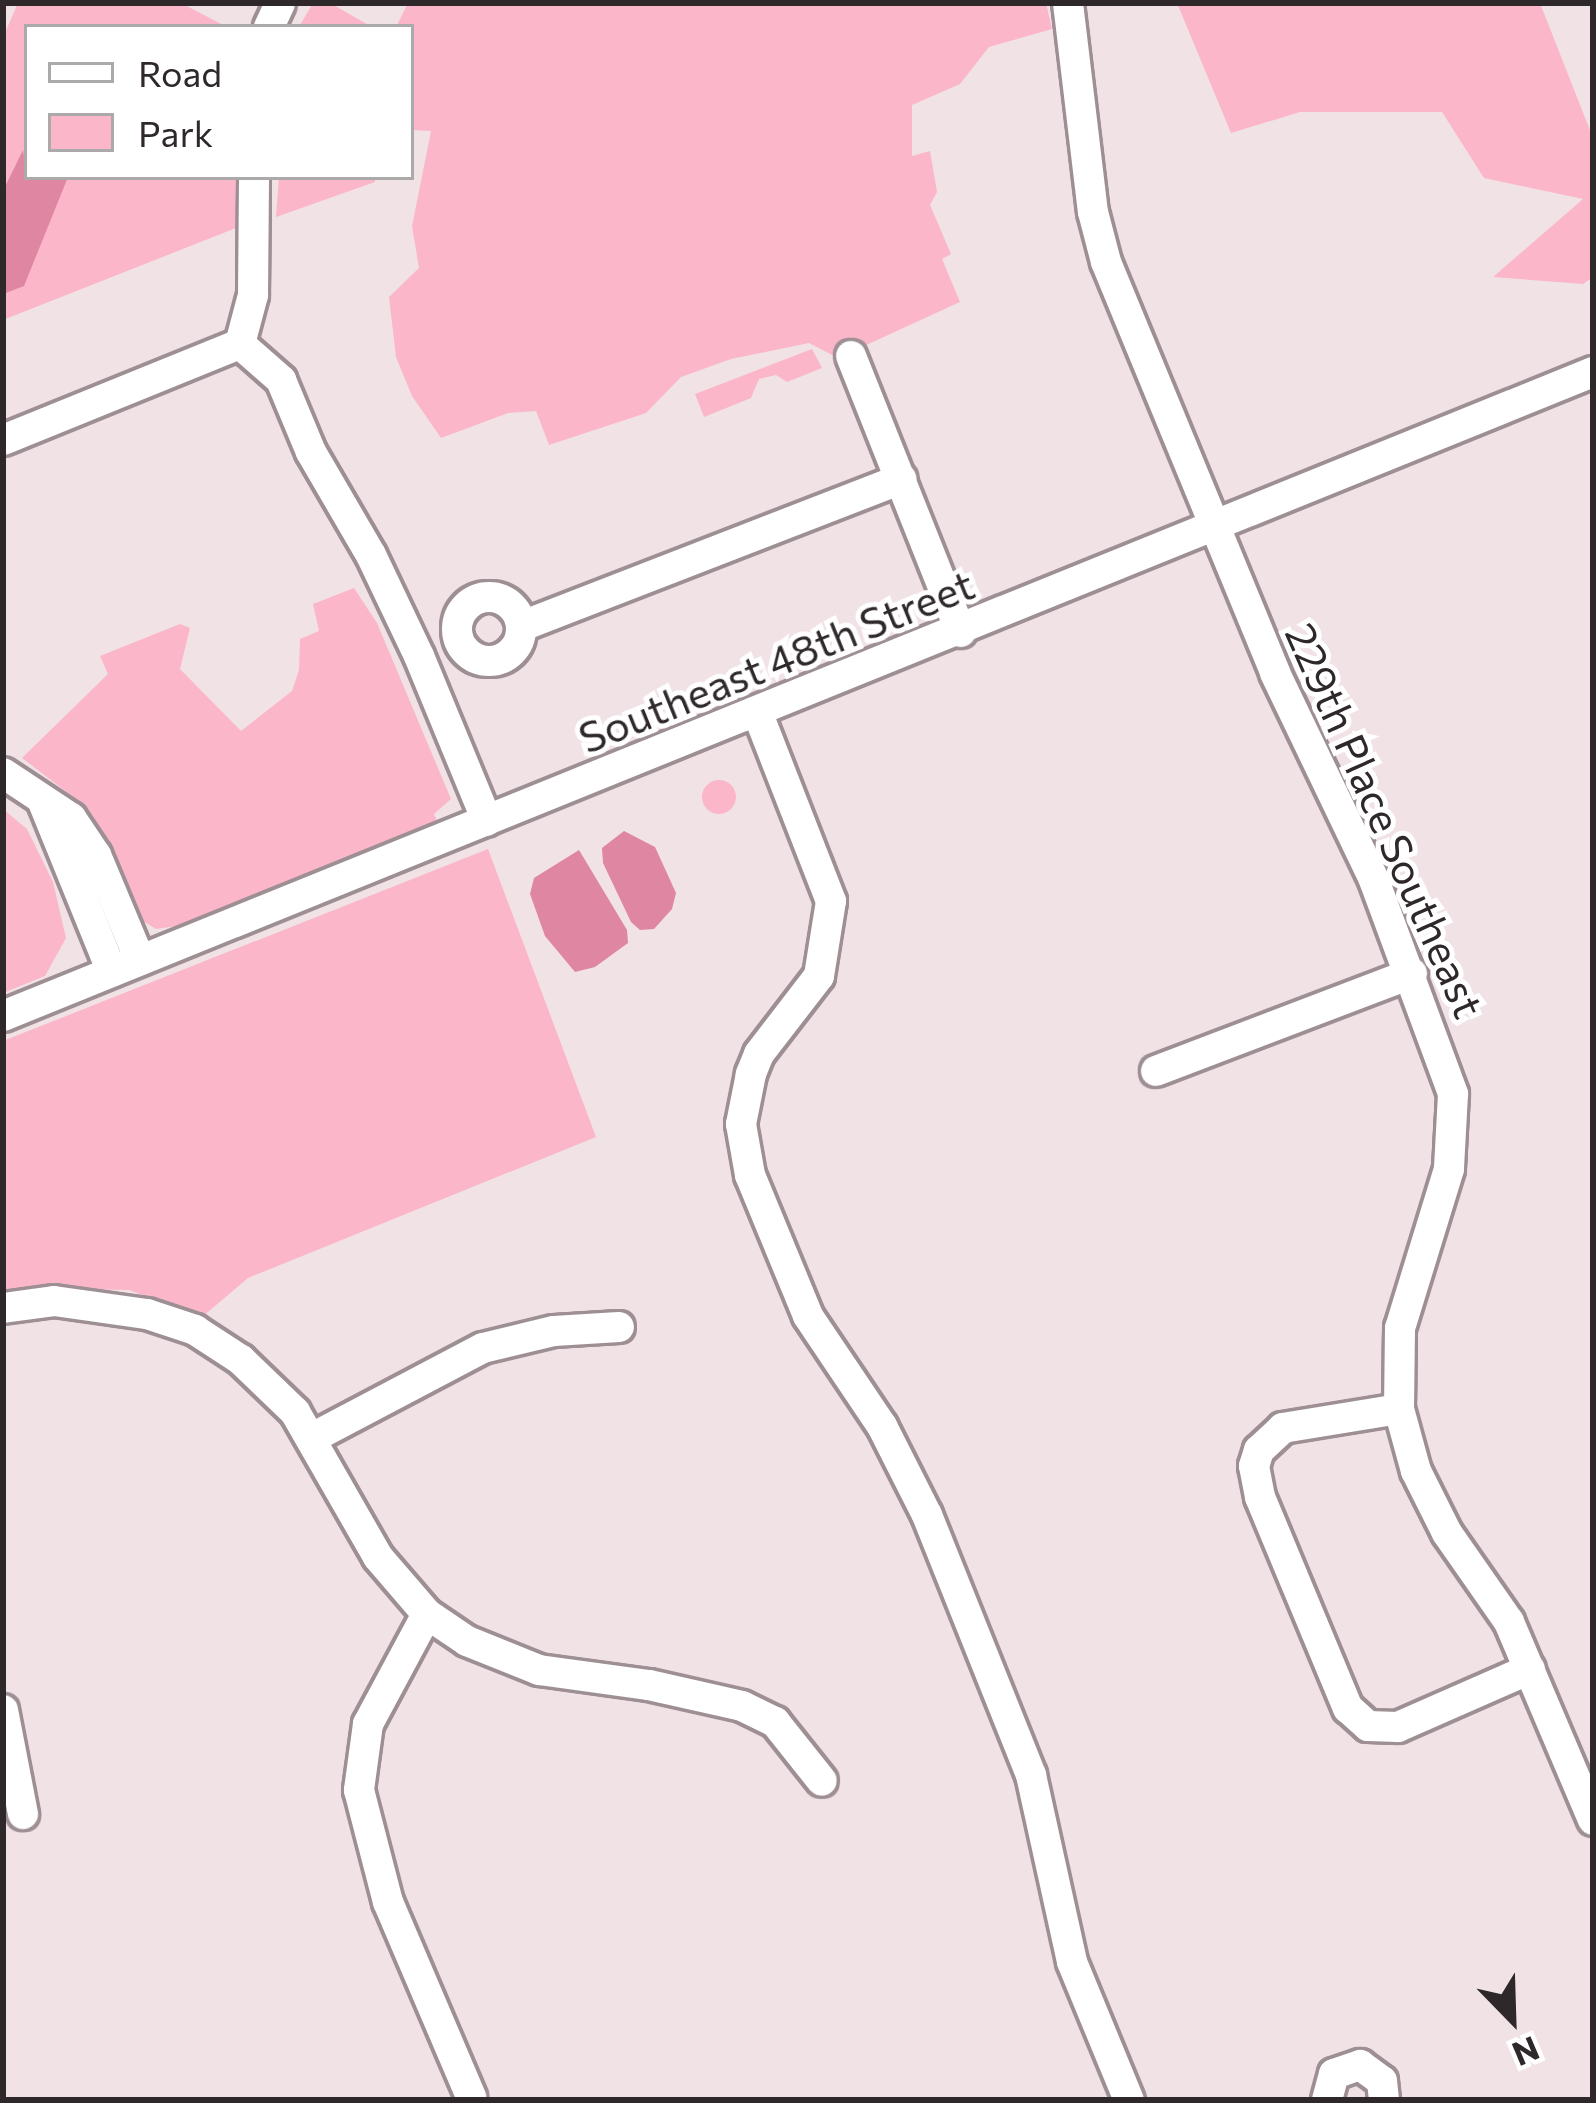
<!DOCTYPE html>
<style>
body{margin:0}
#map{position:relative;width:1596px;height:2103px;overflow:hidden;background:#f1e2e6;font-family:Commissioner,sans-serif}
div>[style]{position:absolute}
.green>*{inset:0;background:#fbb6ca}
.round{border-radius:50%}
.water>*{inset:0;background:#df86a3}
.roads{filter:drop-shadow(3px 0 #9d8f93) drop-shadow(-3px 0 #9d8f93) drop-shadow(0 3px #9d8f93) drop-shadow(0 -3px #9d8f93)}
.minor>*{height:30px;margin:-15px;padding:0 15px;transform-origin:15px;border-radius:15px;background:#fff}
.minor>.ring{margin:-15px;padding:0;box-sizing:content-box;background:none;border:30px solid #fff;border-radius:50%}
span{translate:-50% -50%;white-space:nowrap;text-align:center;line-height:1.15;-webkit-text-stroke:10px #fff;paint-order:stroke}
.street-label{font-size:42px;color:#2e282a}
.frame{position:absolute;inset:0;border:6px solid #2e282a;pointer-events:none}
.legend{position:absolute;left:24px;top:24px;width:390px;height:156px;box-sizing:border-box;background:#fff;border:3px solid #aba9aa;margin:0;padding:15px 21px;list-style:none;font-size:36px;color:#2e282a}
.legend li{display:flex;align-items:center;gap:24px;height:60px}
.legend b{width:60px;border:3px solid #aba9aa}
.north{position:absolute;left:1452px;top:1959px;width:120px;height:120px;-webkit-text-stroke:9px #fff;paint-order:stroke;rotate:157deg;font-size:33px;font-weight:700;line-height:48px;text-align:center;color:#2e282a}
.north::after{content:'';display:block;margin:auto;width:42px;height:54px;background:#2e282a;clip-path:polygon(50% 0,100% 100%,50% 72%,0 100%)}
</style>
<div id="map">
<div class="green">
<i style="clip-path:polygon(18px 3px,181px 3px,227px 27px,27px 27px,27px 177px,231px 177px,241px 181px,241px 203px,236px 228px,3px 320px,3px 37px)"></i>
<i style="clip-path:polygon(313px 3px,330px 3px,372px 27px,299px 27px)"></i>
<i style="clip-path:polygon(408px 3px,1046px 3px,1052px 29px,989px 47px,960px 84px,912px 105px,912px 156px,930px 151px,937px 192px,930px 205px,951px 254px,942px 259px,960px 302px,838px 358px,809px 343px,731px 359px,681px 377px,646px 413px,549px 445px,536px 411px,508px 413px,441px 438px,412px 396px,396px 357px,389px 297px,419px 268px,412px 226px,431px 131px,411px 130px,411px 27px,396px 27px)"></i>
<i style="clip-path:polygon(1177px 3px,1540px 3px,1593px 138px,1593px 277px,1583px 284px,1493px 277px,1583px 199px,1484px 178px,1442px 112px,1300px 112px,1231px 133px)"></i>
<i style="clip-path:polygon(279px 177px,375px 177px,375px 182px,276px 217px)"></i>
<i style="clip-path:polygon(812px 349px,822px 368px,787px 382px,776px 375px,759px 379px,751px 398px,704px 417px,695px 394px)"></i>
<i style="clip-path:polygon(354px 588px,377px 623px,451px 799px,434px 814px,437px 821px,177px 926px,156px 929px,141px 920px,107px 841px,81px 803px,22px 758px,108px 674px,100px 656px,180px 624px,190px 628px,180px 669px,241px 731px,292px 691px,299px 670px,300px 639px,319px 631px,313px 604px)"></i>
<i class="round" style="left:702px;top:780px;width:34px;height:34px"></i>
<i style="clip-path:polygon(3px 809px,27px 829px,53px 882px,66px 938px,45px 976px,3px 993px)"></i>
<i style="clip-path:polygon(488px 849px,596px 1137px,248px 1278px,202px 1317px,129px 1290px,22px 1288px,3px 1294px,3px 1041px)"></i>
</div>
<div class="water">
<i style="clip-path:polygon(23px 150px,27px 177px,68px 177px,24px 286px,3px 294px,3px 191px)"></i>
<i style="clip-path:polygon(624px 831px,655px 847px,676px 893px,672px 909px,654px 929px,640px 930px,631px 922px,603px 863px,602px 848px)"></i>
<i style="clip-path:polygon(579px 850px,627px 930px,628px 943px,595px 967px,575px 972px,545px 936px,530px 894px,534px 878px)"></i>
</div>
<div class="roads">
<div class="minor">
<i style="left:1068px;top:3px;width:210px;rotate:83.2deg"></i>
<i style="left:1093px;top:212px;width:52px;rotate:75.4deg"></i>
<i style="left:1106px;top:262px;width:444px;rotate:67.6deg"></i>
<i style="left:1275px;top:673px;width:229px;rotate:64.4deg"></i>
<i style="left:1374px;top:880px;width:228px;rotate:69.7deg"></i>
<i style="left:1453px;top:1094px;width:75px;rotate:93.1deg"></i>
<i style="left:1449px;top:1169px;width:166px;rotate:107.1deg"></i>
<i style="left:1400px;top:1328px;width:81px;rotate:90.7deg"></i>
<i style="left:1399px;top:1409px;width:64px;rotate:74.7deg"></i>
<i style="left:1416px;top:1471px;width:69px;rotate:63.4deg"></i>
<i style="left:1447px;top:1533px;width:108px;rotate:55.1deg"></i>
<i style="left:1509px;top:1622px;width:215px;rotate:67deg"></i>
<i style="left:269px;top:27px;width:26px;rotate:-65deg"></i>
<i style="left:240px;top:344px;width:55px;rotate:41.3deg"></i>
<i style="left:281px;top:380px;width:78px;rotate:67.4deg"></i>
<i style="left:311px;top:452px;width:119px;rotate:59.8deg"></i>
<i style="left:371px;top:555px;width:112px;rotate:64.6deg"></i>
<i style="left:419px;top:656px;width:178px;rotate:67.6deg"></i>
<i style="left:240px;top:344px;width:51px;rotate:-75.1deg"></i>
<i style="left:253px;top:295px;width:118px;rotate:-89.5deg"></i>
<i style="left:851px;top:356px;width:297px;rotate:68.3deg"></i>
<i style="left:3px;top:440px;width:256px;rotate:-22.1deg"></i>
<i class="ring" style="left:457px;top:597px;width:34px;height:34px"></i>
<i style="left:522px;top:626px;width:407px;rotate:-21.2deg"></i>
<i style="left:758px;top:714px;width:201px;rotate:68.7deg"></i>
<i style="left:831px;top:901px;width:76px;rotate:99.1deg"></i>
<i style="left:819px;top:976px;width:98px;rotate:127.6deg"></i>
<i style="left:759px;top:1054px;width:22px;rotate:112deg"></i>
<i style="left:751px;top:1074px;width:51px;rotate:101.3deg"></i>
<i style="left:741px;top:1124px;width:52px;rotate:80deg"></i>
<i style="left:750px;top:1175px;width:152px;rotate:67.6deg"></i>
<i style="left:808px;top:1316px;width:133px;rotate:56.1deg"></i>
<i style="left:882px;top:1426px;width:100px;rotate:63.2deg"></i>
<i style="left:927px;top:1515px;width:280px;rotate:68.2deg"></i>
<i style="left:1031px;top:1775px;width:191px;rotate:77.6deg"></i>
<i style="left:1072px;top:1962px;width:149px;rotate:67.6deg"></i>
<i style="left:3px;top:773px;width:82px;rotate:33.5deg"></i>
<i style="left:71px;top:818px;width:45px;rotate:56deg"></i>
<i style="left:96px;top:855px;width:114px;rotate:67.3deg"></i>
<i style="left:43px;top:802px;width:183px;rotate:67.9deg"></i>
<i style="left:3px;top:1016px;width:1715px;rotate:-22.05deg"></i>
<i style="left:1156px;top:1071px;width:274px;rotate:-20.9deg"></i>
<i style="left:3px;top:1308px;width:51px;rotate:-7.8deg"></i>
<i style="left:54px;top:1301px;width:94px;rotate:8deg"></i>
<i style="left:147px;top:1314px;width:51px;rotate:18.4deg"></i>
<i style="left:195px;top:1330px;width:55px;rotate:33.1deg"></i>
<i style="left:241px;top:1360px;width:75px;rotate:43.9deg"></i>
<i style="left:295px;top:1412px;width:167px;rotate:60.2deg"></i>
<i style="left:378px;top:1557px;width:75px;rotate:49.3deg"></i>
<i style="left:427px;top:1614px;width:48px;rotate:34deg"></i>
<i style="left:467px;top:1641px;width:78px;rotate:21.9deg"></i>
<i style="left:539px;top:1670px;width:111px;rotate:7.8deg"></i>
<i style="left:649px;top:1685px;width:95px;rotate:12.7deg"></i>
<i style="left:742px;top:1706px;width:37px;rotate:26deg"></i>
<i style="left:775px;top:1722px;width:75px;rotate:51.5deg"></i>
<i style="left:1399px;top:1409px;width:118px;rotate:170.7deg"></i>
<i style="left:1283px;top:1428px;width:33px;rotate:137deg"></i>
<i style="left:1259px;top:1450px;width:17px;rotate:107deg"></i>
<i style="left:1254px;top:1466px;width:32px;rotate:79deg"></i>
<i style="left:1260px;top:1497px;width:229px;rotate:67.4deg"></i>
<i style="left:1348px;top:1708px;width:27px;rotate:42deg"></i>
<i style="left:1368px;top:1726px;width:30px;rotate:2deg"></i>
<i style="left:1398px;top:1727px;width:144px;rotate:-23.7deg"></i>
<i style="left:312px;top:1438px;width:193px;rotate:-27.8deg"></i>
<i style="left:483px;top:1348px;width:73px;rotate:-13.5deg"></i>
<i style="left:554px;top:1331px;width:65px;rotate:-3.5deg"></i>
<i style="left:427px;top:1614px;width:125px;rotate:118.2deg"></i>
<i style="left:368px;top:1724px;width:67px;rotate:97.8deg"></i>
<i style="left:359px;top:1790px;width:116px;rotate:75.5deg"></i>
<i style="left:388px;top:1902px;width:212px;rotate:66.9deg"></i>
<i style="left:3px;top:1710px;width:106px;rotate:79.1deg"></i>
<i style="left:1327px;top:2100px;width:27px;rotate:-75deg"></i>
<i style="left:1334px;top:2074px;width:28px;rotate:-19deg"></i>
<i style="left:1360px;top:2065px;width:27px;rotate:36deg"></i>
<i style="left:1382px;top:2081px;width:19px;rotate:84deg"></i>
</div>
</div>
<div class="street-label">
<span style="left:776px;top:660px;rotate:-22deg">Southeast 48th Street</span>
<span style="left:1386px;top:820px;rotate:66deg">229th Place Southeast</span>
</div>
<div class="frame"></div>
<ul class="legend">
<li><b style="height:15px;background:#fff"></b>Road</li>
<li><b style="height:33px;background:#fbb6ca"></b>Park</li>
</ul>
<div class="north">N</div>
</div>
